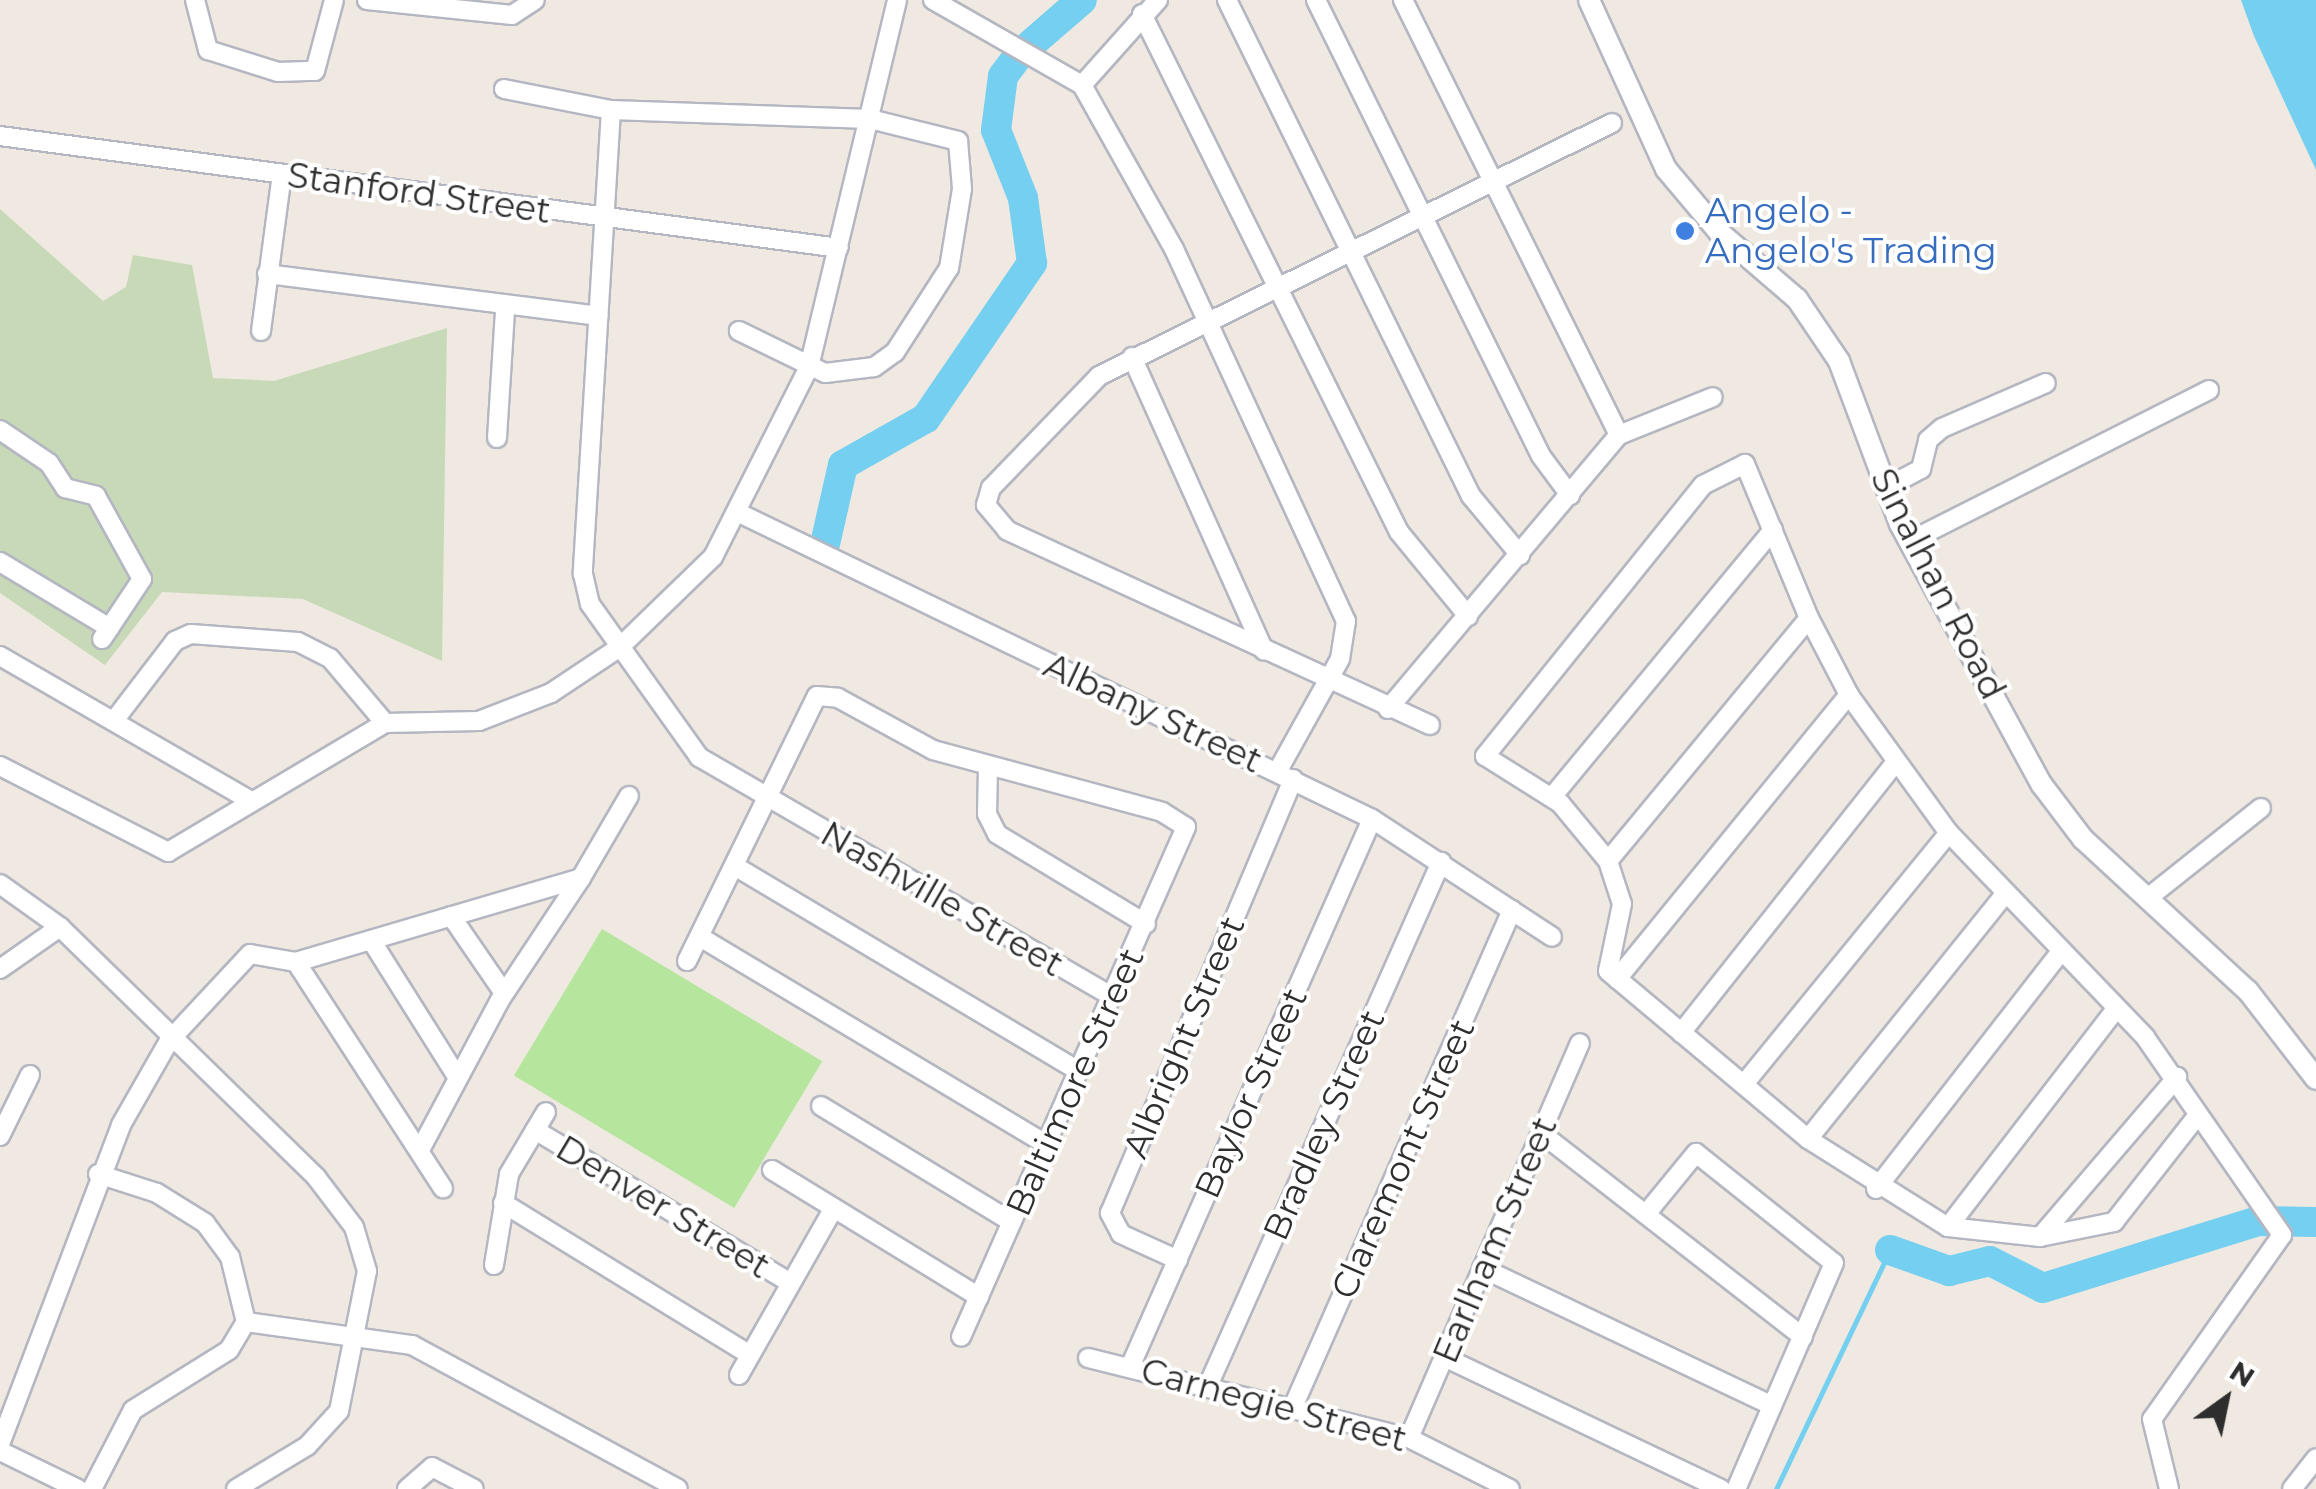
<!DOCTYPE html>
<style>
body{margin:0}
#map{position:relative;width:2316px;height:1489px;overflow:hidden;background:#efe9e1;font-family:Montserrat,sans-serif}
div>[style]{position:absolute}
.green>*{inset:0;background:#b6e59e;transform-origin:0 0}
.cemetery>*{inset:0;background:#c8d9b8}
.water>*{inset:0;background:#75cff0}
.stream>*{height:5px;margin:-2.5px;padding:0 2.5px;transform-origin:2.5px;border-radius:2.5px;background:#75cff0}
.river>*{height:30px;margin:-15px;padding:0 15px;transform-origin:15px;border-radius:15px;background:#75cff0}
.roads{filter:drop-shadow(2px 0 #b4b7c1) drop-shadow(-2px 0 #b4b7c1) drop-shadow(0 2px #b4b7c1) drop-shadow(0 -2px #b4b7c1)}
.minor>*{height:18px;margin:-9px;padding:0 9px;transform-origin:9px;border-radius:9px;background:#fff}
.tertiary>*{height:20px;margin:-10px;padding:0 10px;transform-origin:10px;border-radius:10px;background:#fff}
.dots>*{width:28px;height:28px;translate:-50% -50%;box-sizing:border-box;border:5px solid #fff;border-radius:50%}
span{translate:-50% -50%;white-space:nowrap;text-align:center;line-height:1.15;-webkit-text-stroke:8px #fff;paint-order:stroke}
.street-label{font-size:35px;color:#2e2e2e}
.shop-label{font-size:35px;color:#366cbe}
.left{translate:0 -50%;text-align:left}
.north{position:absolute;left:2176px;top:1349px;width:100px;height:100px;-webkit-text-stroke:8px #fff;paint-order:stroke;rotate:33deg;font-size:28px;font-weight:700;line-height:40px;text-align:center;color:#2e2e2e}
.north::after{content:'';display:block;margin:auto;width:35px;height:45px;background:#2e2e2e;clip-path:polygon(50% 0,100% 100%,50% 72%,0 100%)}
</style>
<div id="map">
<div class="green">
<i style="left:602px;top:929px;width:257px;height:171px;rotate:31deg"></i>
</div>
<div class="cemetery">
<i style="clip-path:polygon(0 209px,103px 301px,126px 287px,133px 255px,192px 265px,213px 378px,274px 381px,447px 328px,442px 661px,303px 599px,162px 592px,105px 665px,0 593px)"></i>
</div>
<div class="water">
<i style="clip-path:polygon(2241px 0,2316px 0,2316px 170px,2254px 36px)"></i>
</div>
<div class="stream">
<i style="left:1776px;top:1489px;width:265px;rotate:-64.5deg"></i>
</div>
<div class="river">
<i style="left:1031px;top:44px;width:67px;rotate:-40.8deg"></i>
<i style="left:825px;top:544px;width:81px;rotate:-77.2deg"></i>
<i style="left:843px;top:465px;width:95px;rotate:-29.5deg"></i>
<i style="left:926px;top:418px;width:188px;rotate:-55.6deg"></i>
<i style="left:1032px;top:263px;width:66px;rotate:-97.9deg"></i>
<i style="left:1023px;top:198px;width:73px;rotate:-111.7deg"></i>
<i style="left:996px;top:130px;width:54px;rotate:-82.6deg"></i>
<i style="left:1003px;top:76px;width:21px;rotate:-53deg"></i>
<i style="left:1890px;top:1250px;width:63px;rotate:19.6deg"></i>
<i style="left:1949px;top:1271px;width:42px;rotate:-13.7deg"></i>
<i style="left:1990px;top:1261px;width:59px;rotate:27deg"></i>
<i style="left:2043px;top:1288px;width:225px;rotate:-17.3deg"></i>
<i style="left:2258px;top:1221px;width:58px;rotate:1deg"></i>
</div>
<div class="roads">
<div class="minor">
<i style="left:195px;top:0;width:52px;rotate:75.4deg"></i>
<i style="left:208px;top:50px;width:73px;rotate:17.4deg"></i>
<i style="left:278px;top:72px;width:37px;rotate:-2deg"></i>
<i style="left:315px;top:71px;width:73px;rotate:-75deg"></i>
<i style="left:367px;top:0;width:146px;rotate:5.9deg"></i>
<i style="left:512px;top:15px;width:27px;rotate:-33deg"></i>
<i style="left:933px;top:0;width:172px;rotate:29.7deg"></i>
<i style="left:1158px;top:0;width:114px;rotate:131.8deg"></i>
<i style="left:1082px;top:85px;width:188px;rotate:60.7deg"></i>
<i style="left:1174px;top:249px;width:410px;rotate:65.2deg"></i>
<i style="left:1346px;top:621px;width:38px;rotate:99deg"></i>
<i style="left:1340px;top:659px;width:129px;rotate:119.1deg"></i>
<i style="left:1227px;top:0;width:553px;rotate:63.81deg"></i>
<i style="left:1471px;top:496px;width:77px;rotate:50.3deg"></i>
<i style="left:1316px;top:0;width:508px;rotate:63.74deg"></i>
<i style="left:1541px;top:456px;width:49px;rotate:53.4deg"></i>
<i style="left:1142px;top:14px;width:578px;rotate:63.61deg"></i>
<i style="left:1399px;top:532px;width:109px;rotate:50.6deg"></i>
<i style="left:504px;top:89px;width:109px;rotate:11.1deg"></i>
<i style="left:611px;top:110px;width:259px;rotate:2deg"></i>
<i style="left:870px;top:119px;width:91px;rotate:14deg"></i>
<i style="left:958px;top:141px;width:48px;rotate:85.2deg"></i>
<i style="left:962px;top:189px;width:80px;rotate:99.3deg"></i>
<i style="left:949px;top:268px;width:100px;rotate:122.7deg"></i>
<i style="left:895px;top:352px;width:26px;rotate:144deg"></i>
<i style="left:874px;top:367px;width:49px;rotate:173deg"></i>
<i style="left:825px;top:373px;width:96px;rotate:-154deg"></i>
<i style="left:611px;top:110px;width:465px;rotate:93.5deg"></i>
<i style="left:583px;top:574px;width:31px;rotate:77deg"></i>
<i style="left:590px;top:604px;width:188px;rotate:54.5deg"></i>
<i style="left:699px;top:757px;width:476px;rotate:30.1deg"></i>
<i style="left:0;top:136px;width:846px;rotate:7.6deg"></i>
<i style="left:267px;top:274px;width:334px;rotate:7.2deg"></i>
<i style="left:261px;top:331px;width:158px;rotate:-82.4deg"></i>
<i style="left:1132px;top:357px;width:322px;rotate:65.8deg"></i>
<i style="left:0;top:430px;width:59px;rotate:34deg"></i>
<i style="left:49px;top:463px;width:30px;rotate:57deg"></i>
<i style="left:65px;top:488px;width:32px;rotate:14deg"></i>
<i style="left:96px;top:496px;width:95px;rotate:61deg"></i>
<i style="left:142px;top:579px;width:72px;rotate:123.7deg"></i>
<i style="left:1619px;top:435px;width:101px;rotate:-22deg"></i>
<i style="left:497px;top:438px;width:128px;rotate:-86.4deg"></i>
<i style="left:1885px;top:488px;width:41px;rotate:-27.8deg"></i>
<i style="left:1921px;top:469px;width:30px;rotate:-76deg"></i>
<i style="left:1928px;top:440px;width:18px;rotate:-41deg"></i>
<i style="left:1942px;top:428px;width:113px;rotate:-23.4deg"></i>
<i style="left:739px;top:513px;width:703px;rotate:25.8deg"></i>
<i style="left:1372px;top:819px;width:215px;rotate:33.2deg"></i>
<i style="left:1910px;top:541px;width:335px;rotate:-26.8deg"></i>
<i style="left:0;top:562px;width:128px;rotate:31deg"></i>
<i style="left:1809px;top:618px;width:87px;rotate:62.5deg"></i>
<i style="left:1849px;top:695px;width:170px;rotate:54.1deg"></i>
<i style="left:1949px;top:833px;width:283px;rotate:46.1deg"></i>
<i style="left:2145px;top:1037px;width:241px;rotate:55.3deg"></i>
<i style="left:2282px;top:1235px;width:225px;rotate:125.2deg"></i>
<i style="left:2152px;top:1419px;width:72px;rotate:76.3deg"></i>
<i style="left:0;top:656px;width:288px;rotate:30deg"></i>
<i style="left:1388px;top:709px;width:358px;rotate:-49.9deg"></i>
<i style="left:1619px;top:435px;width:486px;rotate:-116.4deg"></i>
<i style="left:116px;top:718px;width:97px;rotate:-52.5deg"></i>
<i style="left:175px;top:641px;width:17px;rotate:-24deg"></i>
<i style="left:191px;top:634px;width:107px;rotate:4.3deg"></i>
<i style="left:298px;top:642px;width:36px;rotate:27deg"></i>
<i style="left:330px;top:658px;width:85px;rotate:49.8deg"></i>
<i style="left:1430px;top:725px;width:466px;rotate:-155.3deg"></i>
<i style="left:1007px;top:530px;width:33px;rotate:-130deg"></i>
<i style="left:986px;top:505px;width:18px;rotate:-74deg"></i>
<i style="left:991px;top:488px;width:156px;rotate:-46deg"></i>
<i style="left:1099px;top:376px;width:572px;rotate:-26.25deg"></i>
<i style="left:0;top:766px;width:189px;rotate:27.1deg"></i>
<i style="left:168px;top:852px;width:252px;rotate:-30.7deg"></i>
<i style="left:385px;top:723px;width:94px;rotate:-1.2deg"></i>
<i style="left:479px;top:721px;width:77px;rotate:-21.3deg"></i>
<i style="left:551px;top:693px;width:83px;rotate:-33.7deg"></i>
<i style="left:620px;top:647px;width:129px;rotate:-44.1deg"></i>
<i style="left:713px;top:557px;width:213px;rotate:-63.2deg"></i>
<i style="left:809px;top:367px;width:377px;rotate:-76.5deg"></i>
<i style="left:988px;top:767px;width:47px;rotate:91.2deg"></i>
<i style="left:987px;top:814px;width:22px;rotate:63deg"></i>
<i style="left:997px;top:834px;width:174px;rotate:31.1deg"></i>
<i style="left:1552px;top:797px;width:347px;rotate:-50.4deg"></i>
<i style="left:1608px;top:861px;width:315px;rotate:-50.4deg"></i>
<i style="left:1809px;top:618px;width:167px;rotate:-112.6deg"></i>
<i style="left:1745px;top:464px;width:47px;rotate:153.4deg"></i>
<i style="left:1703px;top:485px;width:348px;rotate:128.8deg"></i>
<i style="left:1485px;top:756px;width:89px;rotate:32.1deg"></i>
<i style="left:1560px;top:803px;width:75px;rotate:50.4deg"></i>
<i style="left:1608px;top:861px;width:45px;rotate:72deg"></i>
<i style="left:1622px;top:904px;width:68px;rotate:101.8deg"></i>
<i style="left:1608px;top:971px;width:261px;rotate:40deg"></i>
<i style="left:1808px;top:1139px;width:165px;rotate:32.2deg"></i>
<i style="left:1948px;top:1227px;width:93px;rotate:6.2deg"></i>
<i style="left:2040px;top:1237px;width:76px;rotate:-11.5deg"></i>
<i style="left:2114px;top:1222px;width:136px;rotate:-51.9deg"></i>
<i style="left:738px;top:868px;width:396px;rotate:30.8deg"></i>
<i style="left:581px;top:878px;width:95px;rotate:-59.7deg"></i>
<i style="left:0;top:884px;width:74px;rotate:35.6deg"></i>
<i style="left:60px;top:927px;width:358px;rotate:44.3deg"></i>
<i style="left:316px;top:1177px;width:63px;rotate:52.8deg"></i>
<i style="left:354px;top:1227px;width:46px;rotate:73.5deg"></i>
<i style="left:367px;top:1271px;width:143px;rotate:101.3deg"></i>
<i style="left:339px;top:1411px;width:47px;rotate:132.4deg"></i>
<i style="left:307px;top:1446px;width:83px;rotate:148.8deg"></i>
<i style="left:2149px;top:897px;width:143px;rotate:-38.5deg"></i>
<i style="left:451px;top:916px;width:93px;rotate:55.5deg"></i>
<i style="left:700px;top:937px;width:403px;rotate:30.9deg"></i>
<i style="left:371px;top:940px;width:160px;rotate:57.8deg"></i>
<i style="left:687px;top:961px;width:295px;rotate:-63.9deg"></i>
<i style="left:817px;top:696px;width:21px;rotate:5deg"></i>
<i style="left:838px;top:698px;width:108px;rotate:28.7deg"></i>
<i style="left:933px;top:750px;width:237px;rotate:15.1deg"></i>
<i style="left:1162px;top:812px;width:28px;rotate:32deg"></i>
<i style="left:1186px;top:827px;width:557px;rotate:113.81deg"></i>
<i style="left:296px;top:962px;width:297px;rotate:-16.4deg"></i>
<i style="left:581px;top:878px;width:146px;rotate:123.6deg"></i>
<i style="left:500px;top:1000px;width:168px;rotate:118.1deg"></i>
<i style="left:0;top:969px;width:73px;rotate:-35deg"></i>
<i style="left:1617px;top:979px;width:367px;rotate:-50.8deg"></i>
<i style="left:1681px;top:1033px;width:346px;rotate:-51.6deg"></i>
<i style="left:1744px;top:1084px;width:324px;rotate:-50.8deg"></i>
<i style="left:821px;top:1106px;width:223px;rotate:31.3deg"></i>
<i style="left:535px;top:1130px;width:298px;rotate:30.9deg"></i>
<i style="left:1541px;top:1133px;width:332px;rotate:37.9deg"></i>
<i style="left:0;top:1136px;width:68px;rotate:-63.8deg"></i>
<i style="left:1808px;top:1139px;width:313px;rotate:-51.2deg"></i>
<i style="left:772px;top:1170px;width:243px;rotate:31.5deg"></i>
<i style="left:1876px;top:1189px;width:298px;rotate:-52.1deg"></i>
<i style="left:503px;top:1203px;width:290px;rotate:31.6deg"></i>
<i style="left:1646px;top:1214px;width:79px;rotate:-50.7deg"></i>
<i style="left:1696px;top:1153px;width:176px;rotate:38.6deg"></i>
<i style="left:1834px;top:1263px;width:246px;rotate:113.4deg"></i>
<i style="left:1948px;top:1227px;width:274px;rotate:-52.4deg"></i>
<i style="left:2040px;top:1237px;width:211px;rotate:-49.4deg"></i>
<i style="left:1178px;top:1260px;width:63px;rotate:-155.5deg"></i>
<i style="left:1121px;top:1234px;width:24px;rotate:-118deg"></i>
<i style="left:1110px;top:1213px;width:471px;rotate:-67.1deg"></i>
<i style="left:494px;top:1265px;width:92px;rotate:-80.6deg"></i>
<i style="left:509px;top:1174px;width:72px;rotate:-59.2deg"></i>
<i style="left:1482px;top:1268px;width:321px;rotate:25.4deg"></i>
<i style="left:246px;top:1322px;width:168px;rotate:7.9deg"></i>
<i style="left:412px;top:1345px;width:302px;rotate:28.4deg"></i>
<i style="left:1444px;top:1357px;width:307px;rotate:25.5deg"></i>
<i style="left:1088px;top:1358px;width:331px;rotate:14deg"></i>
<i style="left:1409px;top:1438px;width:113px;rotate:26.8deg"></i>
<i style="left:1130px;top:1367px;width:599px;rotate:-66.17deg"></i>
<i style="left:739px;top:1375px;width:192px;rotate:-60.4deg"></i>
<i style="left:1207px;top:1388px;width:576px;rotate:-66.02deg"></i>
<i style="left:1293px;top:1407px;width:543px;rotate:-66.22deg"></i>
<i style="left:1409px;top:1438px;width:430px;rotate:-66.6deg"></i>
<i style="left:0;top:1444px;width:341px;rotate:-69.2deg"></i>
<i style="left:121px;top:1125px;width:97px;rotate:-60.3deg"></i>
<i style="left:169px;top:1041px;width:119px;rotate:-47deg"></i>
<i style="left:250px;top:954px;width:47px;rotate:9.9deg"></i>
<i style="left:296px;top:962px;width:270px;rotate:57deg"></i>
<i style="left:0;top:1451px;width:87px;rotate:26deg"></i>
<i style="left:92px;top:1489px;width:89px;rotate:-62.6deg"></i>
<i style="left:133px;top:1410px;width:113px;rotate:-32deg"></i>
<i style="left:229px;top:1350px;width:33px;rotate:-59deg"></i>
<i style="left:246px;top:1322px;width:67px;rotate:-103.8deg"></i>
<i style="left:230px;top:1257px;width:42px;rotate:-126.3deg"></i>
<i style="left:205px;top:1223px;width:57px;rotate:-148deg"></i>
<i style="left:157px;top:1193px;width:62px;rotate:-162.1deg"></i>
<i style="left:407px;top:1489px;width:33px;rotate:-41deg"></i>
<i style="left:432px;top:1467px;width:47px;rotate:27.6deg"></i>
<i style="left:2292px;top:1489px;width:39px;rotate:-52deg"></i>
</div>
<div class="tertiary">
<i style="left:1589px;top:0;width:186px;rotate:65.5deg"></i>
<i style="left:1666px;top:169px;width:82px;rotate:49.9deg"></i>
<i style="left:1719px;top:232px;width:103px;rotate:40.7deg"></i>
<i style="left:1797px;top:299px;width:75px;rotate:55.9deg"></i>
<i style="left:1839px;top:361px;width:174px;rotate:69.5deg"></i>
<i style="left:1900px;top:524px;width:297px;rotate:61.5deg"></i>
<i style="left:2042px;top:785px;width:68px;rotate:52.8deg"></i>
<i style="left:2083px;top:839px;width:224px;rotate:42.7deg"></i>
<i style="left:2248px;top:991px;width:111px;rotate:52.3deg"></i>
</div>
</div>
<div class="dots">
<i style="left:1685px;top:231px;background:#3f7fe0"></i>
</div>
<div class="street-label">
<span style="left:419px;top:193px;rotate:8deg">Stanford Street</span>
<span style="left:1938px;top:584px;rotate:63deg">Sinalhan Road</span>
<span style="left:1153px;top:713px;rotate:25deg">Albany Street</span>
<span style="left:942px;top:899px;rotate:30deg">Nashville Street</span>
<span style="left:1184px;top:1037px;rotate:-67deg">Albright Street</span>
<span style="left:1075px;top:1082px;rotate:-66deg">Baltimore Street</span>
<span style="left:1251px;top:1093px;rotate:-66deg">Baylor Street</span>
<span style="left:1324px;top:1125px;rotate:-66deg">Bradley Street</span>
<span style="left:1403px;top:1159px;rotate:-66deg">Claremont Street</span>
<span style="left:663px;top:1207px;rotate:31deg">Denver Street</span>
<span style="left:1495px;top:1240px;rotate:-67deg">Earlham Street</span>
<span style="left:1274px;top:1405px;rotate:15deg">Carnegie Street</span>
</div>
<div class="shop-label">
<span class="left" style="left:1705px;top:231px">Angelo -<br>Angelo's Trading</span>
</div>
<div class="north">N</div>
</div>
